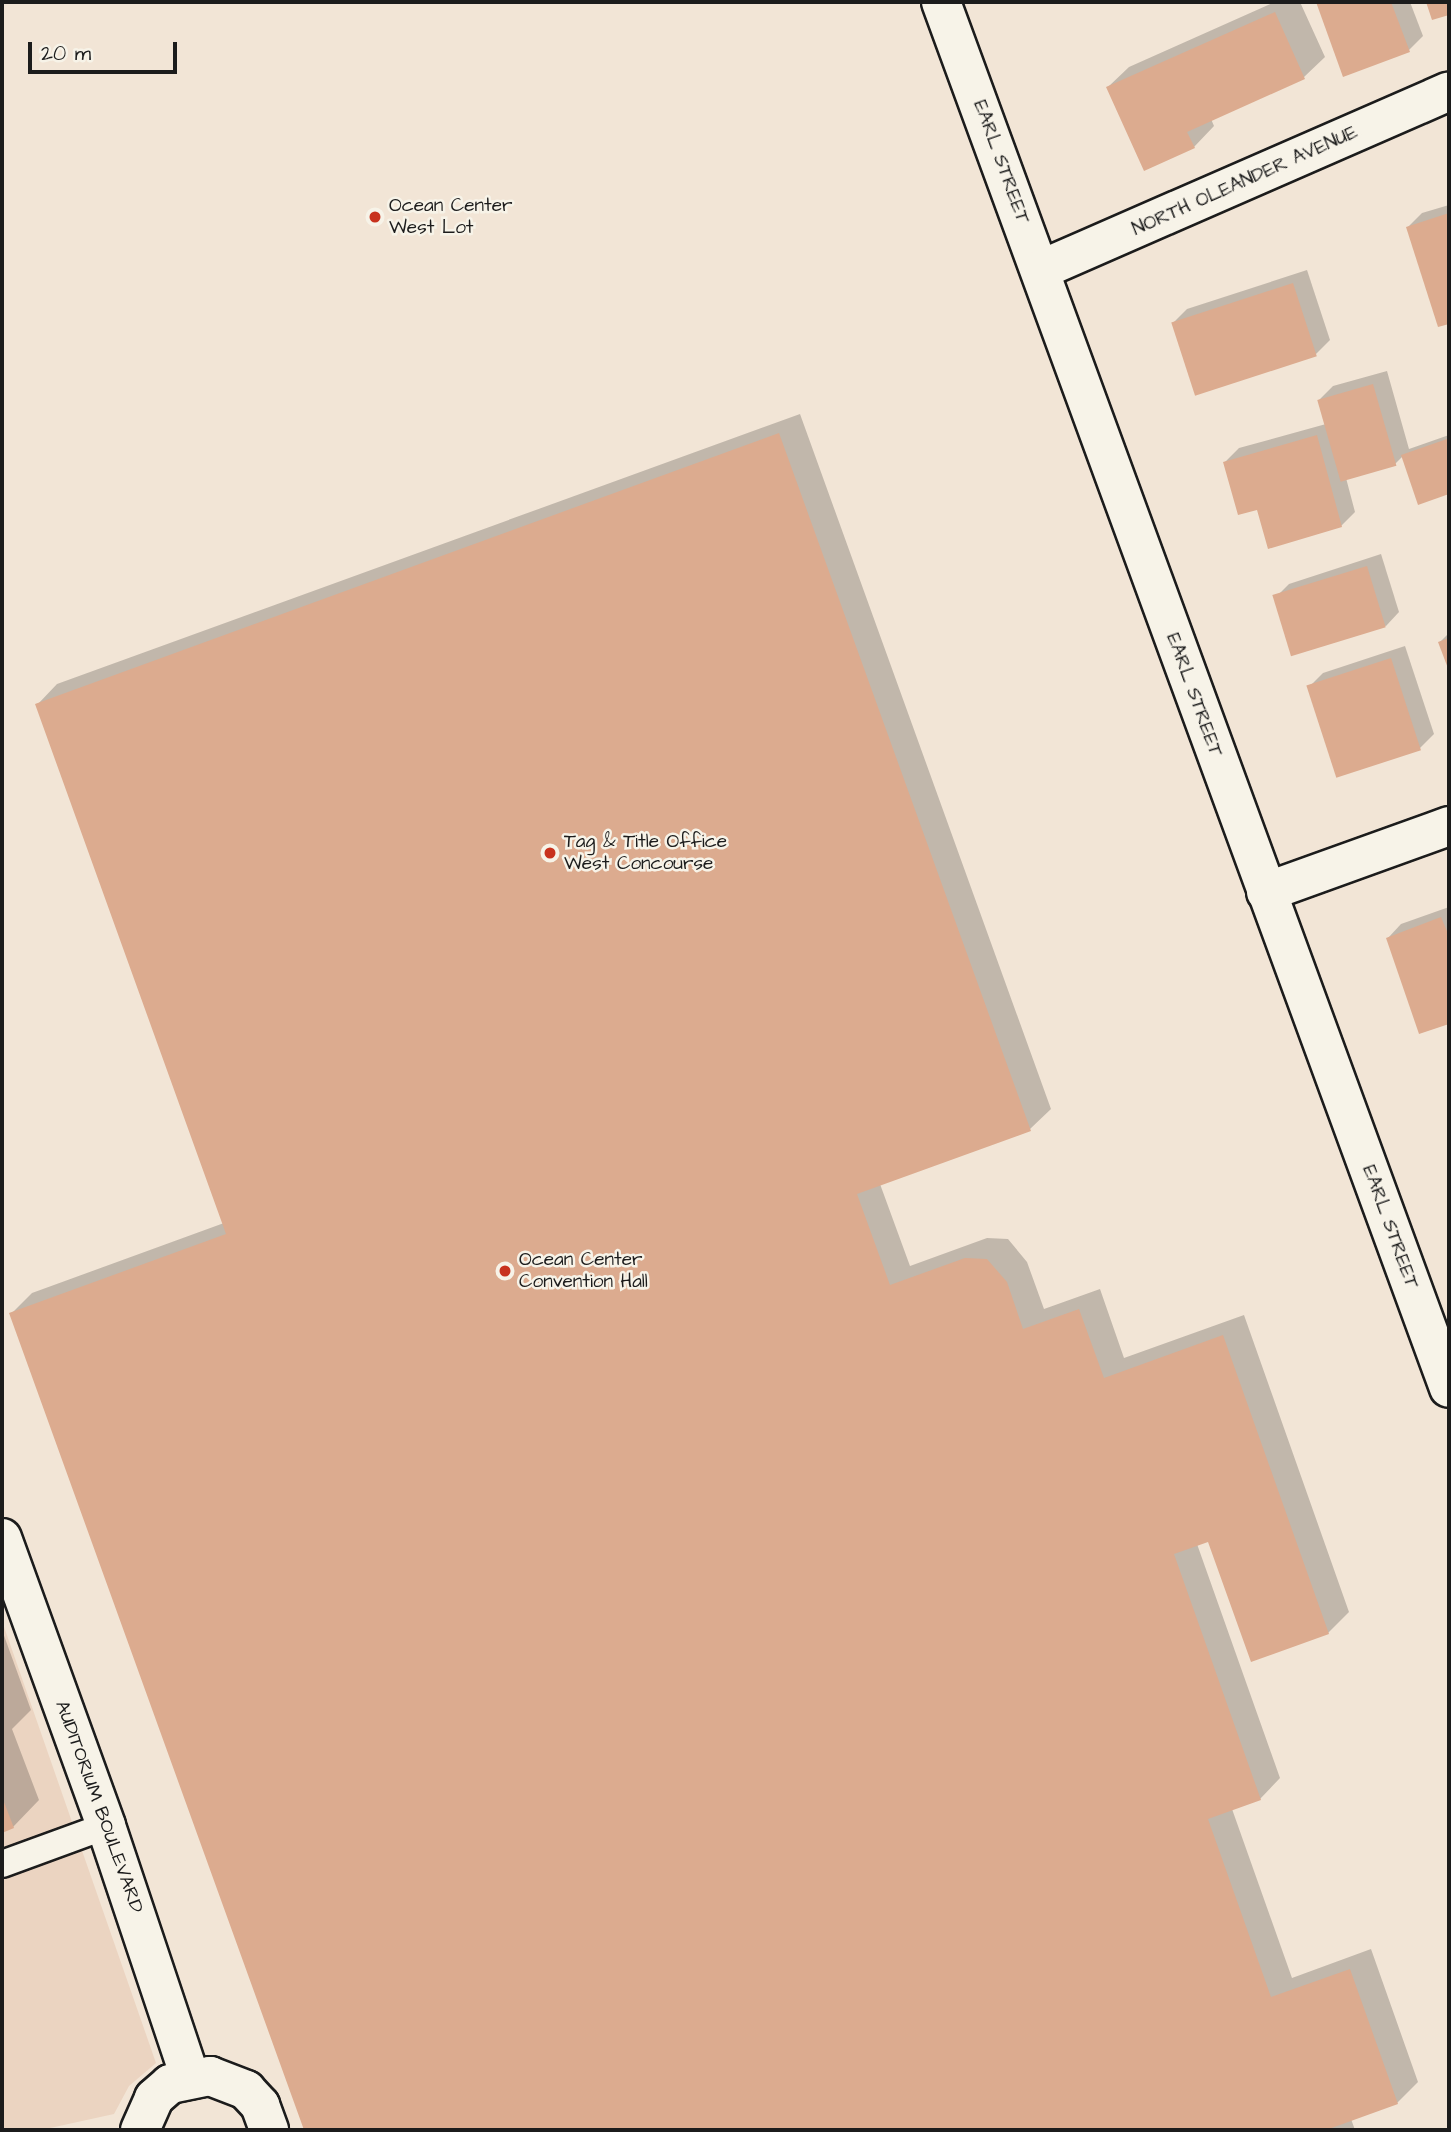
<!DOCTYPE html>
<style>
body{margin:0}
#map{position:relative;width:1451px;height:2132px;overflow:hidden;background:#f2e5d6;font-family:"Architects Daughter",sans-serif}
div>[style]{position:absolute}
.built>*{inset:0;background:#ebd4c1}
.shadow>*{inset:0;background:#0003}
.building>*{inset:0;background:#dcab8f;transform-origin:0 0}
.roads{filter:drop-shadow(2px 0 #1c1c1c) drop-shadow(-2px 0 #1c1c1c) drop-shadow(0 2px #1c1c1c) drop-shadow(0 -2px #1c1c1c)}
.service>*{height:26px;margin:-13px;padding:0 13px;transform-origin:13px;border-radius:13px;background:#f7f3e8}
.minor>*{height:38px;margin:-19px;padding:0 19px;transform-origin:19px;border-radius:19px;background:#f7f3e8}
.dots>*{width:19px;height:19px;translate:-50% -50%;box-sizing:border-box;border:4px solid #f7f3e8;border-radius:50%}
span{translate:-50% -50%;white-space:nowrap;text-align:center;line-height:1.15;-webkit-text-stroke:5px #f7f3e8;paint-order:stroke}
.street-label{font-size:19px;color:#1c1c1c}
.poi-label{font-size:19px;color:#1c1c1c}
.left{translate:0 -50%;text-align:left}
.frame{position:absolute;inset:0;border:4px solid #1c1c1c;pointer-events:none}
.scale{position:absolute;left:28px;top:42px;width:149px;height:32px;box-sizing:border-box;border:4px solid #1c1c1c;border-top:0;padding-left:9px;font-size:21px;line-height:24px;white-space:nowrap;color:#1c1c1c;-webkit-text-stroke:5px #f7f3e8;paint-order:stroke}
</style>
<div id="map">
<div class="built">
<i style="clip-path:polygon(2px 1621px,156px 2063px,129px 2086px,114px 2114px,41px 2130px,2px 2130px)"></i>
</div>
<div class="shadow">
<i style="clip-path:polygon(1275px 2px,1300px 2px,1325px 57px,1304px 77px,1211px 119px,1214px 126px,1194px 147px,1108px 87px,1129px 67px)"></i>
<i style="clip-path:polygon(1317px 2px,1410px 2px,1423px 36px,1409px 50px,1344px 75px)"></i>
<i style="clip-path:polygon(1449px 205px,1449px 322px,1439px 325px,1408px 227px,1422px 213px)"></i>
<i style="clip-path:polygon(1307px 270px,1330px 340px,1316px 354px,1173px 323px,1187px 309px)"></i>
<i style="clip-path:polygon(1387px 371px,1409px 449px,1449px 435px,1449px 492px,1419px 502px,1403px 456px,1395px 464px,1346px 478px,1355px 512px,1341px 526px,1258px 508px,1225px 462px,1239px 448px,1326px 424px,1319px 400px,1333px 386px)"></i>
<i style="clip-path:polygon(800px 414px,1051px 1109px,1030px 1129px,880px 1184px,910px 1266px,987px 1238px,1008px 1239px,1027px 1262px,1044px 1309px,1100px 1289px,1124px 1358px,1244px 1315px,1349px 1612px,1328px 1633px,1209px 1539px,1197px 1544px,1280px 1778px,1260px 1799px,1232px 1809px,1292px 1978px,1371px 1949px,1418px 2082px,1397px 2103px,1351px 2119px,1355px 2130px,306px 2130px,12px 1313px,32px 1293px,224px 1223px,37px 705px,57px 684px)"></i>
<i style="clip-path:polygon(1381px 554px,1399px 612px,1386px 626px,1275px 598px,1289px 584px)"></i>
<i style="clip-path:polygon(1449px 633px,1449px 667px,1440px 642px)"></i>
<i style="clip-path:polygon(1405px 646px,1434px 734px,1420px 748px,1309px 687px,1323px 673px)"></i>
<i style="clip-path:polygon(1449px 907px,1449px 1022px,1420px 1032px,1388px 938px,1401px 924px)"></i>
<i style="clip-path:polygon(2px 1630px,31px 1710px,12px 1729px,39px 1800px,13px 1827px,2px 1831px)"></i>
</div>
<div class="building">
<i style="clip-path:polygon(1316px 2px,1391px 2px,1410px 52px,1343px 77px)"></i>
<i style="clip-path:polygon(1426px 2px,1449px 2px,1449px 15px,1432px 20px)"></i>
<i style="clip-path:polygon(1275px 12px,1305px 79px,1187px 132px,1195px 148px,1144px 171px,1106px 87px)"></i>
<i style="clip-path:polygon(1449px 213px,1449px 324px,1438px 327px,1406px 227px)"></i>
<i style="left:1293px;top:283px;width:77px;height:128px;rotate:72deg"></i>
<i style="left:1373px;top:384px;width:85px;height:58px;rotate:74deg"></i>
<i style="clip-path:polygon(779px 433px,1031px 1131px,857px 1194px,890px 1285px,965px 1258px,987px 1259px,1007px 1282px,1023px 1329px,1079px 1309px,1104px 1378px,1223px 1335px,1329px 1634px,1251px 1662px,1208px 1542px,1174px 1554px,1261px 1800px,1208px 1819px,1271px 1997px,1350px 1969px,1398px 2104px,1326px 2130px,304px 2130px,9px 1313px,226px 1234px,35px 704px)"></i>
<i style="clip-path:polygon(1317px 435px,1342px 527px,1268px 549px,1257px 510px,1238px 515px,1223px 462px)"></i>
<i style="clip-path:polygon(1447px 439px,1449px 494px,1418px 505px,1401px 455px)"></i>
<i style="left:1367px;top:566px;width:64px;height:99px;rotate:73deg"></i>
<i style="clip-path:polygon(1449px 638px,1449px 671px,1438px 642px)"></i>
<i style="left:1391px;top:658px;width:97px;height:89px;rotate:72deg"></i>
<i style="clip-path:polygon(1441px 917px,1449px 936px,1449px 1024px,1419px 1034px,1386px 938px)"></i>
<i style="clip-path:polygon(2px 1797px,14px 1828px,2px 1833px)"></i>
</div>
<div class="roads">
<div class="service">
<i style="left:2px;top:1864px;width:111px;rotate:-20.1deg"></i>
</div>
<div class="minor">
<i style="left:941px;top:2px;width:1476px;rotate:69.87deg"></i>
<i style="left:1040px;top:270px;width:446px;rotate:-23.6deg"></i>
<i style="left:1266px;top:892px;width:195px;rotate:-19.8deg"></i>
<i style="left:2px;top:1538px;width:306px;rotate:70.1deg"></i>
<i style="left:106px;top:1826px;width:265px;rotate:71.5deg"></i>
<i style="left:140px;top:2130px;width:35px;rotate:-66deg"></i>
<i style="left:154px;top:2098px;width:21px;rotate:-41deg"></i>
<i style="left:170px;top:2084px;width:41px;rotate:-11.3deg"></i>
<i style="left:210px;top:2076px;width:39px;rotate:21deg"></i>
<i style="left:246px;top:2090px;width:21px;rotate:47deg"></i>
<i style="left:260px;top:2105px;width:27px;rotate:70deg"></i>
</div>
</div>
<div class="dots">
<i style="left:375px;top:217px;background:#c8321e"></i>
<i style="left:550px;top:853px;background:#c8321e"></i>
<i style="left:505px;top:1271px;background:#c8321e"></i>
</div>
<div class="street-label">
<span style="left:1001px;top:162px;rotate:70deg">EARL STREET</span>
<span style="left:1245px;top:181px;rotate:-24deg">NORTH OLEANDER AVENUE</span>
<span style="left:1194px;top:695px;rotate:70deg">EARL STREET</span>
<span style="left:1390px;top:1227px;rotate:70deg">EARL STREET</span>
<span style="left:99px;top:1807px;rotate:70deg">AUDITORIUM BOULEVARD</span>
</div>
<div class="poi-label">
<span class="left" style="left:389px;top:217px">Ocean Center<br>West Lot</span>
<span class="left" style="left:564px;top:853px">Tag &amp; Title Office<br>West Concourse</span>
<span class="left" style="left:519px;top:1271px">Ocean Center<br>Convention Hall</span>
</div>
<div class="frame"></div>
<div class="scale">20 m</div>
</div>
